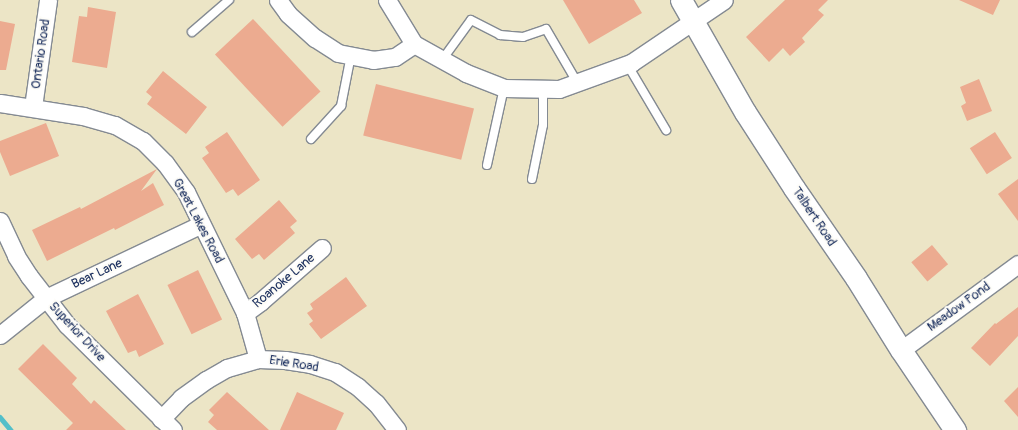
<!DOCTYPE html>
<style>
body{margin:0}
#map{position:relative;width:1018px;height:430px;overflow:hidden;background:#ece5c6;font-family:Pangolin,sans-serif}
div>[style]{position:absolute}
.stream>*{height:4.5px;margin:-2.25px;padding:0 2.25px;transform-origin:2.25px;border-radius:2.25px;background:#52bfc9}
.building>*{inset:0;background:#ecab90;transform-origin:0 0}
.roads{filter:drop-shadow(1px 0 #848a92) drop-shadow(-1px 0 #848a92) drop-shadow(0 1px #848a92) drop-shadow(0 -1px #848a92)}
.service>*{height:8px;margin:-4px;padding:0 4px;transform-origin:4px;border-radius:4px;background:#fff}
.minor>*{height:17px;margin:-8.5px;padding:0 8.5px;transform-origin:8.5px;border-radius:8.5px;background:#fff}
.tertiary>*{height:21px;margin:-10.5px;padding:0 10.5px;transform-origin:10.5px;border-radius:10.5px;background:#fff}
span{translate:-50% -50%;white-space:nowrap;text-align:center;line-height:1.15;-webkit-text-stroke:4px #fdfcf7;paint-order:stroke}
.street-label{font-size:13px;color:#1b2f5e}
</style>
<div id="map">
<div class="stream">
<i style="left:0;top:417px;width:17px;rotate:50deg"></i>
</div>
<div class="building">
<i style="clip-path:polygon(563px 0,634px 0,642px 13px,589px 44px)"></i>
<i style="clip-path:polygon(785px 0,828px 0,818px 10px,824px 15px,802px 38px,805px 42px,790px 56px,783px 48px,769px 62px,746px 37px)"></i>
<i style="clip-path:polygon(959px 0,1000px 0,993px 15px)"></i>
<i style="clip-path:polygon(88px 7px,116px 12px,107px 68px,72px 62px,79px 16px,87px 17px)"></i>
<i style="left:253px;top:19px;width:99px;height:52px;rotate:47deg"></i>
<i style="clip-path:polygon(0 21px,15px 24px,6px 70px,0 70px)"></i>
<i style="clip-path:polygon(163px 71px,207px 107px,186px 134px,147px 104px,152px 97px,146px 92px)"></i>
<i style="clip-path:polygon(979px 79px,992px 111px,967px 121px,961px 106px,966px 103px,960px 87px)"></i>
<i style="left:376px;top:84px;width:101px;height:53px;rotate:14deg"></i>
<i style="clip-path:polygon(46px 123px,59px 156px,10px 176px,0 152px,0 141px)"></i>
<i style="clip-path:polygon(227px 132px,260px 180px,238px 196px,233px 189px,226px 193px,202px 158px,209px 153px,205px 147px)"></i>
<i style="left:995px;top:132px;width:31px;height:30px;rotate:57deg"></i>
<i style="clip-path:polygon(157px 169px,141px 191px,153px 183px,164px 205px,115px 230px,114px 228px,47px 261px,32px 230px,80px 207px,81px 209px)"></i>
<i style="clip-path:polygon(1018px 179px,1018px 221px,998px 194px)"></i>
<i style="clip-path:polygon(279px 200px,297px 221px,290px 227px,295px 233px,264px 260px,259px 254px,252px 259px,235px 239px)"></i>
<i style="left:932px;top:245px;width:25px;height:27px;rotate:50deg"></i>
<i style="left:198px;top:270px;width:55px;height:34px;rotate:64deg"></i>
<i style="clip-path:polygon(346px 277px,367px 306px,321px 339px,309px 324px,313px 321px,307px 313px,313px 309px,310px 304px)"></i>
<i style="clip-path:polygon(138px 294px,164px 344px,139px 357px,136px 350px,128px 353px,106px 311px)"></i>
<i style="clip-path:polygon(1018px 307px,1018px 336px,990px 366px,971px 348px,995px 323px,996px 324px)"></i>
<i style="clip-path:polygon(43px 344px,77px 378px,72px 384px,91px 404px,94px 400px,126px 430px,66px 430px,73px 423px,18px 369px)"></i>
<i style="clip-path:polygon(1018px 387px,1018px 417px,1004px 401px)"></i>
<i style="clip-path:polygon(227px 392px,269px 430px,217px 430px,208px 422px,214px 415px,209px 410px)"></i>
<i style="clip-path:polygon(297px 392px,344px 413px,336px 430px,280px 430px)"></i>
</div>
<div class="roads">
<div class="service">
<i style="left:192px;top:32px;width:49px;rotate:-40.9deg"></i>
<i style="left:442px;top:60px;width:49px;rotate:-54.1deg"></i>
<i style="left:471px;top:20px;width:33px;rotate:27deg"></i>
<i style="left:500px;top:35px;width:23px;rotate:5deg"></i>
<i style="left:523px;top:37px;width:24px;rotate:-19deg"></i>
<i style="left:546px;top:29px;width:61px;rotate:59.7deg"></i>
<i style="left:627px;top:64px;width:77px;rotate:59.4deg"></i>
<i style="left:311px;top:139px;width:45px;rotate:-47.7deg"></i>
<i style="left:341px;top:106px;width:52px;rotate:-78.9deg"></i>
<i style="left:487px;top:165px;width:79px;rotate:-77.6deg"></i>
<i style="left:532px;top:179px;width:55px;rotate:-78.5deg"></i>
<i style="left:543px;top:125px;width:37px;rotate:-90deg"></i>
</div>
<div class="minor">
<i style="left:278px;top:0;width:17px;rotate:54deg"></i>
<i style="left:288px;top:14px;width:36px;rotate:42deg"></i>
<i style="left:315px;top:38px;width:27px;rotate:33deg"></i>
<i style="left:338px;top:53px;width:36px;rotate:11deg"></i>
<i style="left:373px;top:60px;width:22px;rotate:-8deg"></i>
<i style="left:395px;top:57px;width:23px;rotate:-34deg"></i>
<i style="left:387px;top:0;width:52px;rotate:58.5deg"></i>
<i style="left:414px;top:44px;width:60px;rotate:29.1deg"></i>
<i style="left:466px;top:73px;width:41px;rotate:21.5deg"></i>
<i style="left:504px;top:88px;width:55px;rotate:1deg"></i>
<i style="left:559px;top:89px;width:77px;rotate:-19.9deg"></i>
<i style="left:631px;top:63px;width:112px;rotate:-34.1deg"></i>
<i style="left:0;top:103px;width:84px;rotate:8.9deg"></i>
<i style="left:83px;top:116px;width:33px;rotate:16deg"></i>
<i style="left:115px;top:125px;width:32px;rotate:30deg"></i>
<i style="left:143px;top:141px;width:31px;rotate:45deg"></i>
<i style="left:165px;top:163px;width:36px;rotate:54deg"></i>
<i style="left:186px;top:192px;width:135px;rotate:64deg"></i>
<i style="left:245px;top:313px;width:48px;rotate:74.2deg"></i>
<i style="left:33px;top:107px;width:108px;rotate:-82deg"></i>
<i style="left:0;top:221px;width:38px;rotate:65deg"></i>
<i style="left:16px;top:256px;width:24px;rotate:57deg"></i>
<i style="left:29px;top:276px;width:62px;rotate:52.2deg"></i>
<i style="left:67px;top:325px;width:149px;rotate:44.7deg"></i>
<i style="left:245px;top:313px;width:19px;rotate:-36deg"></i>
<i style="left:260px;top:302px;width:82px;rotate:-41.1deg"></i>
<i style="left:0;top:335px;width:59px;rotate:-38.8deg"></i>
<i style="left:46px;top:298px;width:170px;rotate:-25.4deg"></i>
<i style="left:901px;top:350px;width:145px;rotate:-36.3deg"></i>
<i style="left:161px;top:419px;width:29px;rotate:-46deg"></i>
<i style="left:181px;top:398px;width:31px;rotate:-36deg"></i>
<i style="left:206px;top:380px;width:24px;rotate:-30deg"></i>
<i style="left:227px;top:368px;width:32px;rotate:-16deg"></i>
<i style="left:258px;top:359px;width:27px;rotate:2deg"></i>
<i style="left:285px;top:360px;width:25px;rotate:9deg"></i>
<i style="left:310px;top:364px;width:26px;rotate:18deg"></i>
<i style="left:335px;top:372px;width:27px;rotate:33deg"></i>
<i style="left:358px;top:387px;width:24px;rotate:42deg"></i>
<i style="left:376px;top:403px;width:34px;rotate:52deg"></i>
</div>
<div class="tertiary">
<i style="left:681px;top:0;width:129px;rotate:60.3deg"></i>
<i style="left:745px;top:112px;width:90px;rotate:57.2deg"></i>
<i style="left:794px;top:188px;width:109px;rotate:55.4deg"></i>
<i style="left:856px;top:278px;width:85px;rotate:58deg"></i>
<i style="left:901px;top:350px;width:97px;rotate:56deg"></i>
</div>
</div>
<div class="street-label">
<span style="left:41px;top:54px;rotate:-82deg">Ontario Road</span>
<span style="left:814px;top:217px;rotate:56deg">Talbert Road</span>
<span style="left:198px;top:221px;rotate:62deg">Great Lakes Road</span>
<span style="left:97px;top:274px;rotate:-25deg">Bear Lane</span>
<span style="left:284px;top:281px;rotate:-40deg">Roanoke Lane</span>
<span style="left:959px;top:307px;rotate:-36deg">Meadow Pond</span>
<span style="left:77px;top:332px;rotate:47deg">Superior Drive</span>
<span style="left:294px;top:364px;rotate:9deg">Erie Road</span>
</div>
</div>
